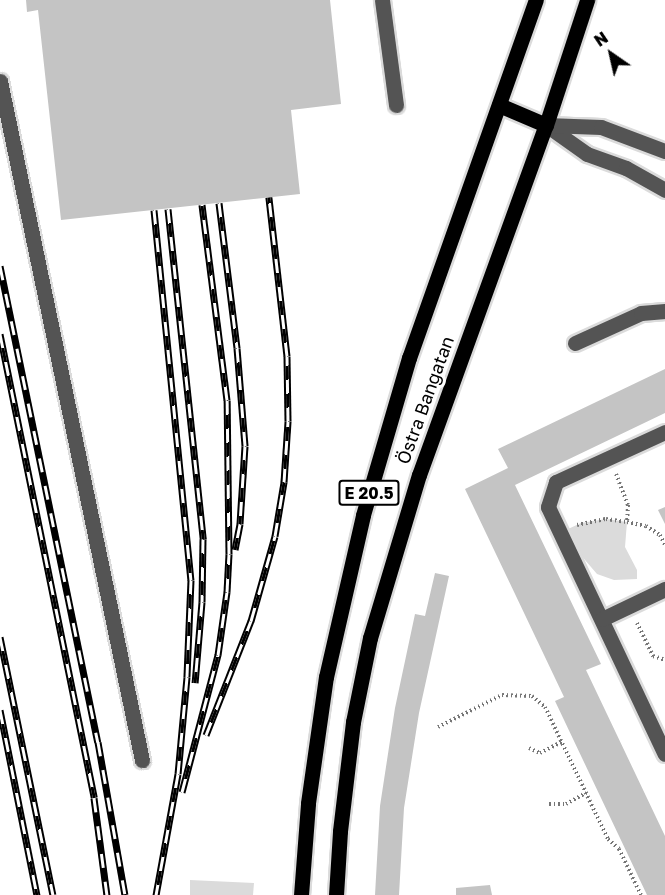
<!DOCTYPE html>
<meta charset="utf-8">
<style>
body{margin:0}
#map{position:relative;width:665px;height:895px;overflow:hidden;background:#fff;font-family:"Golos Text",sans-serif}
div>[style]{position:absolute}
.green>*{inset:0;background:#dbdbdb}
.building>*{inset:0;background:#c4c4c4}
.path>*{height:4px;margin-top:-2px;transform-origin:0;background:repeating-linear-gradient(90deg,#767676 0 1.5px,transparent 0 4.5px)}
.roads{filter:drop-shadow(2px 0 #dbdbdb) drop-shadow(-2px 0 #dbdbdb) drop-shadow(0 2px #dbdbdb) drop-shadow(0 -2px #dbdbdb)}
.minor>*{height:15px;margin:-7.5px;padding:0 7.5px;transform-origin:7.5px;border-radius:7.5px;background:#545454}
.major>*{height:15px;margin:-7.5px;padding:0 7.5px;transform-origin:7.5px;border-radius:7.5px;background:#000}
.rail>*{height:7px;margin-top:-3.5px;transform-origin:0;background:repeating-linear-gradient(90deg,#fff 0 14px,#000 0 28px);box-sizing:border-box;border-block:2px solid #000}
span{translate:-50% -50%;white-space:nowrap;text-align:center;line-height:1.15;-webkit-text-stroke:6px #fff;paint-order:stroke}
.shield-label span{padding:2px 4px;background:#fff;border:2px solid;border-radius:4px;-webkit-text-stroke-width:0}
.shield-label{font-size:16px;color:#000;font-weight:700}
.street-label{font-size:18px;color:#000}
.north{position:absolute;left:581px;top:24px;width:60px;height:60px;-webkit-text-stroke:4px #fff;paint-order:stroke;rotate:326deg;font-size:16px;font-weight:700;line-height:24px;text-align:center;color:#000}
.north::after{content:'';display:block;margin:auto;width:21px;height:27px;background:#000;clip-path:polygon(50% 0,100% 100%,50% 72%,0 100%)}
</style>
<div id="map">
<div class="green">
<i style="clip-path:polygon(606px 519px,627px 522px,625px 547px,637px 570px,637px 579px,614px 580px,597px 574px,573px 546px,568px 529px,581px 523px)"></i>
<i style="clip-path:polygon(190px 880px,254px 883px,253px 895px,190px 895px)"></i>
</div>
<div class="building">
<i style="clip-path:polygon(26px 0,330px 0,341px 104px,291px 110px,300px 194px,61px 220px,38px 10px,27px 12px)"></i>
<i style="clip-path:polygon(665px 369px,665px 413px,515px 485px,601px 664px,586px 670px,665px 836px,665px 895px,647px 895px,555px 701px,564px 697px,465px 489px,508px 468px,498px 449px)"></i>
<i style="clip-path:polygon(665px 507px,665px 524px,658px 510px)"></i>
<i style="clip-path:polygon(435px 573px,449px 576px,419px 713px,404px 808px,399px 895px,375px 895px,380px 806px,395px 708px,415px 614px,425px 616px)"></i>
<i style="clip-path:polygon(490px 885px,492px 895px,456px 895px,456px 888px)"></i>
</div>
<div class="path">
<i style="left:616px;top:474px;width:33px;rotate:69deg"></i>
<i style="left:628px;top:505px;width:17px;rotate:93deg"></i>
<i style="left:577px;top:525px;width:30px;rotate:-12deg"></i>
<i style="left:606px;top:519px;width:21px;rotate:8deg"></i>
<i style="left:627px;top:522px;width:19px;rotate:12deg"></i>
<i style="left:646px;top:526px;width:17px;rotate:33deg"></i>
<i style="left:660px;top:535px;width:11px;rotate:63deg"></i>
<i style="left:637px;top:623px;width:37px;rotate:64deg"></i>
<i style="left:653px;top:656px;width:13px;rotate:18deg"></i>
<i style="left:438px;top:727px;width:72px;rotate:-26.6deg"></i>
<i style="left:502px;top:695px;width:30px;rotate:2deg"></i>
<i style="left:532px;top:696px;width:17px;rotate:40deg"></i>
<i style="left:545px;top:707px;width:146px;rotate:64.5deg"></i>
<i style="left:608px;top:839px;width:15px;rotate:42deg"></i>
<i style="left:619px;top:849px;width:51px;rotate:64.4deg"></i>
<i style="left:529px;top:748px;width:12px;rotate:24deg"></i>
<i style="left:540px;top:753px;width:25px;rotate:-27deg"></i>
<i style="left:549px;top:804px;width:17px"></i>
<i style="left:566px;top:804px;width:23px;rotate:-29deg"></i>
</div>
<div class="roads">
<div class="minor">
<i style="left:382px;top:0;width:106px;rotate:82.4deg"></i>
<i style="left:0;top:81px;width:694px;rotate:78.19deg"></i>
<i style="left:546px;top:125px;width:50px;rotate:35.3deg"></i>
<i style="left:587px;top:154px;width:41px;rotate:19.7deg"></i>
<i style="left:626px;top:168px;width:45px;rotate:29.4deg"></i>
<i style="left:546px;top:125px;width:55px;rotate:2.1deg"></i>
<i style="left:601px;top:127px;width:68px;rotate:20.6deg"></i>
<i style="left:575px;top:343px;width:72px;rotate:-24.4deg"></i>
<i style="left:641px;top:313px;width:24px;rotate:-5deg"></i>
<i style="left:665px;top:432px;width:120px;rotate:155.4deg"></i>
<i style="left:556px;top:482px;width:26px;rotate:108deg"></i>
<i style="left:548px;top:507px;width:273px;rotate:64.7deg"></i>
<i style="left:602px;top:619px;width:70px;rotate:-25.5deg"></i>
</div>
<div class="major">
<i style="left:499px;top:105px;width:51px;rotate:23.1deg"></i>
<i style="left:301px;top:895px;width:92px;rotate:-85.6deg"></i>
<i style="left:308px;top:803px;width:127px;rotate:-81.9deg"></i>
<i style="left:326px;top:677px;width:166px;rotate:-77.1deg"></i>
<i style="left:363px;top:515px;width:164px;rotate:-73.7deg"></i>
<i style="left:409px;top:358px;width:380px;rotate:-70.5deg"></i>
<i style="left:336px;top:895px;width:64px;rotate:-86.4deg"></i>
<i style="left:340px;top:831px;width:110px;rotate:-83.2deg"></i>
<i style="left:353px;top:722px;width:86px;rotate:-78.6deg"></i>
<i style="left:370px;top:638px;width:170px;rotate:-73.3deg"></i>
<i style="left:419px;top:475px;width:372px;rotate:-70.1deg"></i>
<i style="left:546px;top:125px;width:132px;rotate:-71.8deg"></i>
</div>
</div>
<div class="rail">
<i style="left:219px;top:203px;width:146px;rotate:82.9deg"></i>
<i style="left:237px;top:348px;width:98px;rotate:85.3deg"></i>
<i style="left:245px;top:446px;width:78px;rotate:93.7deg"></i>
<i style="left:240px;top:524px;width:26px;rotate:101deg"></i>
<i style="left:168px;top:209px;width:332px;rotate:83.9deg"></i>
<i style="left:203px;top:539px;width:63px;rotate:90.9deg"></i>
<i style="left:202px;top:602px;width:81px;rotate:94.9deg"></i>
<i style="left:154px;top:210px;width:372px;rotate:84.3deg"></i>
<i style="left:191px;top:580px;width:97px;rotate:92.4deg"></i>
<i style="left:187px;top:677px;width:97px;rotate:95.3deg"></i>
<i style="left:178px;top:774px;width:123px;rotate:100.3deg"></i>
<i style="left:0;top:266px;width:486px;rotate:78.4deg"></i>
<i style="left:98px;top:742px;width:155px;rotate:80deg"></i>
<i style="left:0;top:334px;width:473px;rotate:78.5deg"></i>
<i style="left:94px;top:798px;width:98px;rotate:82.4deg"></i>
<i style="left:0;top:637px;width:263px;rotate:78.4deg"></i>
<i style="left:0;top:710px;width:189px;rotate:78.7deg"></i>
<i style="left:206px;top:735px;width:123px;rotate:-68.5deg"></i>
<i style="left:251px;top:621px;width:88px;rotate:-74.2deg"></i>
<i style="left:275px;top:536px;width:55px;rotate:-80.5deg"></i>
<i style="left:284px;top:482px;width:61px;rotate:-86.2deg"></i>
<i style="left:288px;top:421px;width:65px;rotate:-90.9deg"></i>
<i style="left:287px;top:356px;width:160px;rotate:-96.5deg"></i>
<i style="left:182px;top:792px;width:142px;rotate:-75.3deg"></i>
<i style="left:218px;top:655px;width:64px;rotate:-81.9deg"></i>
<i style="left:227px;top:592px;width:38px;rotate:-87deg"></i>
<i style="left:229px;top:554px;width:154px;rotate:-90.7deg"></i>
<i style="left:227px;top:400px;width:197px;rotate:-97.3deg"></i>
</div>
<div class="shield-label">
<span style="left:369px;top:493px">E 20.5</span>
</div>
<div class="street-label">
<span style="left:425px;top:400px;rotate:-70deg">Östra Bangatan</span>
</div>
<div class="north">N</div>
</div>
